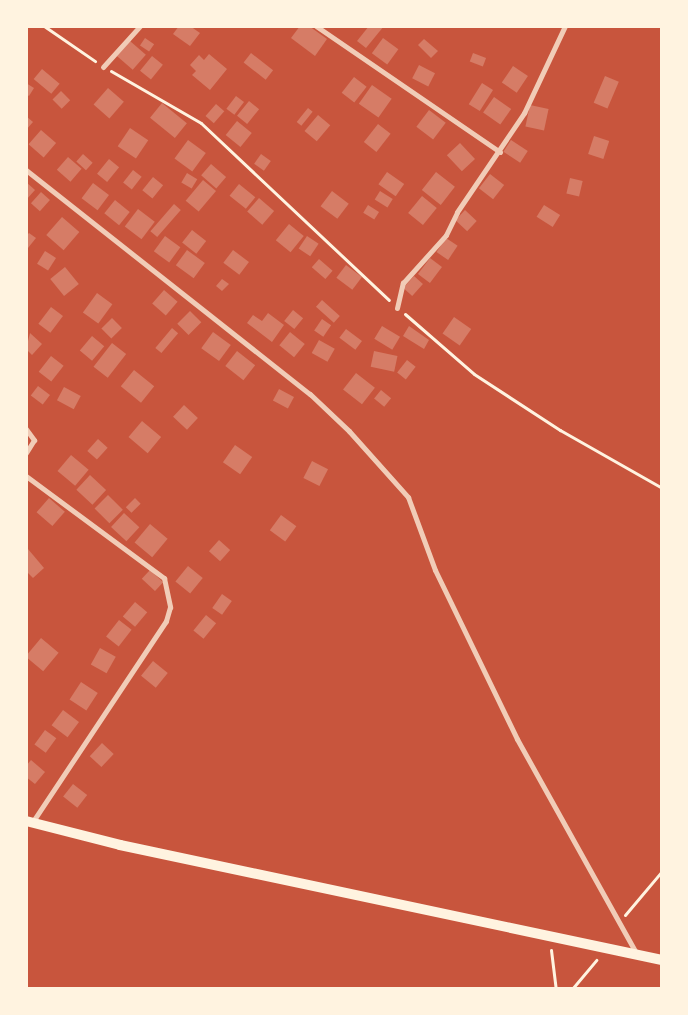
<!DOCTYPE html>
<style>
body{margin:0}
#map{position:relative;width:688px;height:1015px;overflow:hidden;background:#c8553d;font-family:"Times New Roman",serif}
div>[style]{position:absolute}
.building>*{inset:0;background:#d67c66;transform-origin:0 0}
.path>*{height:3px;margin:-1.5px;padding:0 1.5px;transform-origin:1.5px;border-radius:1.5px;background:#fff3e0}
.minor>*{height:5px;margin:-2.5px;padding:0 2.5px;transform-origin:2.5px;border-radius:2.5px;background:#f1ccb7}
.secondary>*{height:10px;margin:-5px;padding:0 5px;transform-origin:5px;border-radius:5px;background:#fff3e0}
span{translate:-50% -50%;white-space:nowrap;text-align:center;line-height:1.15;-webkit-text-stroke:5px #fff3e0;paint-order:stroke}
.frame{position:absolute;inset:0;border:28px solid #fff3e0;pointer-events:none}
</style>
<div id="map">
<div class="building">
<i style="clip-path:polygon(179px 26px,190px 26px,200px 33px,190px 46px,173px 34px)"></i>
<i style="clip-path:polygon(300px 26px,309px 26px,327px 39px,315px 56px,291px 38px)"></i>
<i style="clip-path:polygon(369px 26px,384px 26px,366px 48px,357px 41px)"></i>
<i style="left:145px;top:38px;width:11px;height:9px;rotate:34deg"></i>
<i style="left:383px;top:38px;width:19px;height:19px;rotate:36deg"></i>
<i style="clip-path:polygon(424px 39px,438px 51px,431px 58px,418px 45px)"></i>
<i style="left:130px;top:41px;width:21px;height:20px;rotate:41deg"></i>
<i style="left:251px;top:53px;width:28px;height:12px;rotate:38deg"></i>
<i style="left:473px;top:53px;width:14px;height:9px;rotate:21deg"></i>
<i style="clip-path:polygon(209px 54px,227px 69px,210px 90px,192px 75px,196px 71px,190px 65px,199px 55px,204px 60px)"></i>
<i style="left:152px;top:56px;width:14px;height:19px;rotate:39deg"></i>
<i style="left:419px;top:65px;width:18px;height:15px;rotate:27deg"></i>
<i style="left:513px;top:66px;width:18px;height:20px;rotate:34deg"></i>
<i style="left:42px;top:69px;width:23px;height:13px;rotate:40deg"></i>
<i style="left:605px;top:76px;width:15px;height:29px;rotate:23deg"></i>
<i style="left:354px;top:77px;width:16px;height:20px;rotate:38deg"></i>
<i style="clip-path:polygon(26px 83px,34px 88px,29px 96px,26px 94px)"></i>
<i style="left:482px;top:83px;width:13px;height:25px;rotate:32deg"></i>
<i style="left:372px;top:85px;width:24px;height:23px;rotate:35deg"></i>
<i style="left:108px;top:88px;width:21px;height:22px;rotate:41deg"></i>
<i style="left:61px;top:91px;width:13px;height:12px;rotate:45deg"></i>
<i style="left:236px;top:96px;width:10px;height:16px;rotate:37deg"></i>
<i style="left:494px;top:97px;width:21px;height:19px;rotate:35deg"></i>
<i style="left:249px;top:101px;width:13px;height:19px;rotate:39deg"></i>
<i style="left:162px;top:103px;width:32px;height:19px;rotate:39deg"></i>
<i style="left:216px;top:104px;width:11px;height:16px;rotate:41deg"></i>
<i style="left:530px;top:105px;width:19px;height:22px;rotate:12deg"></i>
<i style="left:308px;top:108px;width:6px;height:18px;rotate:39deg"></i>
<i style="left:429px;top:110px;width:21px;height:21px;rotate:37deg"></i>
<i style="left:318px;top:115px;width:16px;height:21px;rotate:40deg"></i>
<i style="clip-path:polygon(26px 116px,33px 122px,26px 130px)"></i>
<i style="left:237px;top:121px;width:19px;height:18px;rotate:39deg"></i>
<i style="left:378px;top:124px;width:16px;height:23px;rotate:38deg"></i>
<i style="left:130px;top:128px;width:22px;height:22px;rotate:34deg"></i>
<i style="left:41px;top:130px;width:20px;height:19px;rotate:41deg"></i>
<i style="left:594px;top:136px;width:16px;height:19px;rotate:18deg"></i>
<i style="left:188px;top:140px;width:22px;height:23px;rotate:36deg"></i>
<i style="left:511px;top:140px;width:20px;height:14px;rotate:33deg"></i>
<i style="left:460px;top:143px;width:22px;height:18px;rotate:47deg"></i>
<i style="left:83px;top:154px;width:13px;height:10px;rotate:42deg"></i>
<i style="left:261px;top:154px;width:12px;height:12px;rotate:35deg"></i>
<i style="left:68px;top:157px;width:18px;height:17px;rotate:41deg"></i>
<i style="left:109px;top:159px;width:13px;height:19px;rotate:39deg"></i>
<i style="left:211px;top:164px;width:20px;height:15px;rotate:41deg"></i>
<i style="left:133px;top:170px;width:11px;height:16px;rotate:38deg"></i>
<i style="left:387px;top:172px;width:21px;height:15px;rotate:35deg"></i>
<i style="left:436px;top:172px;width:24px;height:23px;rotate:38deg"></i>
<i style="left:187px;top:173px;width:12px;height:11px;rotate:31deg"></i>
<i style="left:490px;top:174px;width:18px;height:18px;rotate:38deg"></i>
<i style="left:153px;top:177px;width:13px;height:17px;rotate:39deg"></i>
<i style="left:570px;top:178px;width:13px;height:16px;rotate:13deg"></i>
<i style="left:203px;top:180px;width:17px;height:27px;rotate:40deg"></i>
<i style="clip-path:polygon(26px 182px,35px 190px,26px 200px)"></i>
<i style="left:93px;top:183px;width:20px;height:19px;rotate:37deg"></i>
<i style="left:239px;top:184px;width:21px;height:15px;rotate:39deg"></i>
<i style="left:332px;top:191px;width:21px;height:19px;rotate:37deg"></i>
<i style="left:380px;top:191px;width:15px;height:10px;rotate:32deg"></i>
<i style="left:41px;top:192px;width:12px;height:15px;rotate:42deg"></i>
<i style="left:422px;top:196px;width:19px;height:22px;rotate:39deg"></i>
<i style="left:259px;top:198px;width:20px;height:18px;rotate:41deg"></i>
<i style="left:115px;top:200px;width:19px;height:17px;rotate:39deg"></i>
<i style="left:174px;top:204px;width:9px;height:36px;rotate:41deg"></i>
<i style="left:368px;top:205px;width:13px;height:9px;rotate:32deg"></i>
<i style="left:544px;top:205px;width:19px;height:14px;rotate:32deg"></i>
<i style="left:138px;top:209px;width:21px;height:22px;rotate:37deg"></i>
<i style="left:465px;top:210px;width:16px;height:14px;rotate:43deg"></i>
<i style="left:62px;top:217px;width:23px;height:24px;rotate:41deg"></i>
<i style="left:289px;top:224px;width:19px;height:21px;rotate:39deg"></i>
<i style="left:192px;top:230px;width:18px;height:16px;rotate:38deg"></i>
<i style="clip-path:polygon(29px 233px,36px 238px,28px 248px,26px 236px)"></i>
<i style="left:165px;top:236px;width:19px;height:19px;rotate:36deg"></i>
<i style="left:307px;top:236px;width:14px;height:15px;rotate:34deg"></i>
<i style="left:446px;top:238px;width:14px;height:17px;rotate:34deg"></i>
<i style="left:187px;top:250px;width:22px;height:19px;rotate:36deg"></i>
<i style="left:233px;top:250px;width:20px;height:16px;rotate:37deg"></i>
<i style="left:45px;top:251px;width:13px;height:15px;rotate:32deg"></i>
<i style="left:430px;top:258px;width:15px;height:20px;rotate:37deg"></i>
<i style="left:319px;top:259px;width:18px;height:11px;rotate:41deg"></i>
<i style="left:346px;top:265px;width:20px;height:16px;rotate:37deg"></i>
<i style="left:65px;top:267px;width:22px;height:19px;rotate:51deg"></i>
<i style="left:414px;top:276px;width:12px;height:16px;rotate:42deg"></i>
<i style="clip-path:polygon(222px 279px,229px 284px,222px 291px,216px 286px)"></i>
<i style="left:164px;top:290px;width:18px;height:18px;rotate:41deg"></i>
<i style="left:97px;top:293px;width:19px;height:24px;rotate:36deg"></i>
<i style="left:322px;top:300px;width:24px;height:9px;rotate:42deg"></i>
<i style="left:51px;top:307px;width:15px;height:21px;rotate:37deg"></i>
<i style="left:293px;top:310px;width:13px;height:14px;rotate:39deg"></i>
<i style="left:190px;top:311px;width:16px;height:18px;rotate:45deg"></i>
<i style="clip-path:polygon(268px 313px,284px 325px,272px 342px,247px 323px,253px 315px,262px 321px)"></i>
<i style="left:454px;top:317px;width:21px;height:20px;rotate:35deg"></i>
<i style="left:112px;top:318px;width:14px;height:15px;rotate:45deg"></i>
<i style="left:322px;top:319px;width:11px;height:14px;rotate:34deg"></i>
<i style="left:382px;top:326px;width:21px;height:15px;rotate:31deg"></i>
<i style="clip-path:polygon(409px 326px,429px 340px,424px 349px,403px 336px)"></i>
<i style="left:172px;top:328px;width:8px;height:26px;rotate:40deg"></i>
<i style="left:346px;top:329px;width:20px;height:11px;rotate:37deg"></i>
<i style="left:213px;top:332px;width:22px;height:20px;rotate:36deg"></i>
<i style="left:290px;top:332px;width:19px;height:17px;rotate:39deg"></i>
<i style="clip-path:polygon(30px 333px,42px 344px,32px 355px,26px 349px)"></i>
<i style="left:92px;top:336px;width:16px;height:19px;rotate:40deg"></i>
<i style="left:319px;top:340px;width:18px;height:15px;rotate:29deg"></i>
<i style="left:112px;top:343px;width:18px;height:30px;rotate:38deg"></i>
<i style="left:237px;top:351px;width:23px;height:19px;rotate:38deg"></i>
<i style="left:374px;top:351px;width:24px;height:16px;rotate:12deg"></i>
<i style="left:51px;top:356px;width:16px;height:20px;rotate:38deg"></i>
<i style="left:407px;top:360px;width:11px;height:16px;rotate:38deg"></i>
<i style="left:134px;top:370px;width:26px;height:21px;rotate:39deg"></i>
<i style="left:356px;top:373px;width:24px;height:21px;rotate:38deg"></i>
<i style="left:38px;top:386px;width:15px;height:12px;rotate:37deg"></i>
<i style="left:64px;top:387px;width:19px;height:15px;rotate:28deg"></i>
<i style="left:279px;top:389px;width:17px;height:13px;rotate:28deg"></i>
<i style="left:381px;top:390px;width:13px;height:11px;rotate:39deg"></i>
<i style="left:184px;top:405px;width:19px;height:16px;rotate:43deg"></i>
<i style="left:142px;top:421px;width:25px;height:21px;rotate:40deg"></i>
<i style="left:98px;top:439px;width:13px;height:16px;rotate:42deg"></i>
<i style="left:235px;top:445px;width:21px;height:21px;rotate:35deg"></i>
<i style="left:71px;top:455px;width:23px;height:21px;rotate:40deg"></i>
<i style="left:312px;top:461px;width:18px;height:19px;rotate:27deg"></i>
<i style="left:90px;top:475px;width:22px;height:20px;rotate:43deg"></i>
<i style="left:108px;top:495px;width:21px;height:19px;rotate:45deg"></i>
<i style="left:49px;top:498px;width:21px;height:19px;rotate:41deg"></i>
<i style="left:135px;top:498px;width:8px;height:13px;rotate:45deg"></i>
<i style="left:124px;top:513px;width:21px;height:19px;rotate:43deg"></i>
<i style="left:281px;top:515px;width:19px;height:19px;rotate:36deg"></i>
<i style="left:150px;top:524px;width:23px;height:24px;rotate:40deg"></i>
<i style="left:219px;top:540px;width:15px;height:15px;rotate:42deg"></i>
<i style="clip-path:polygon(28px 549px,44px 568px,33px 578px,26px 571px)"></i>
<i style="left:188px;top:566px;width:19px;height:20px;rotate:39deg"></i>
<i style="left:150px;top:570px;width:18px;height:12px;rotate:43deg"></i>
<i style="left:222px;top:594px;width:12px;height:17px;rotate:35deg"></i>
<i style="left:135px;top:602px;width:16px;height:19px;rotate:40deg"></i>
<i style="left:206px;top:615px;width:13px;height:20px;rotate:39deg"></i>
<i style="left:119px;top:620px;width:16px;height:21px;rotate:38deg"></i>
<i style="left:41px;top:638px;width:23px;height:24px;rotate:40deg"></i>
<i style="left:100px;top:648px;width:18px;height:19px;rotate:29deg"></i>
<i style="left:153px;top:661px;width:19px;height:19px;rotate:39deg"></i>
<i style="left:81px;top:682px;width:20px;height:21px;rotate:33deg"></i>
<i style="left:63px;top:710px;width:20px;height:19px;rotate:37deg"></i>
<i style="left:45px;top:730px;width:14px;height:18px;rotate:36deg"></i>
<i style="left:102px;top:743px;width:16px;height:18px;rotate:43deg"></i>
<i style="clip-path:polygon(31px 760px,45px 772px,35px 784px,26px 777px,26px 766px)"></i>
<i style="left:73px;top:784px;width:18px;height:16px;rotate:38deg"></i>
</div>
<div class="path">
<i style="left:44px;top:26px;width:62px;rotate:34.5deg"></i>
<i style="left:111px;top:71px;width:104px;rotate:30deg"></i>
<i style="left:201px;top:123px;width:258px;rotate:43.3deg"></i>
<i style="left:405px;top:314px;width:91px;rotate:41deg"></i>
<i style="left:474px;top:374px;width:103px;rotate:33.1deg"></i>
<i style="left:560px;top:430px;width:117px;rotate:29.6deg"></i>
<i style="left:625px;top:915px;width:57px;rotate:-49.9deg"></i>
<i style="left:551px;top:950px;width:39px;rotate:83deg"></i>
<i style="left:572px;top:989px;width:38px;rotate:-50deg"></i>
</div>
<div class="minor">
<i style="left:316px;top:26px;width:223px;rotate:34.4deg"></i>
<i style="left:103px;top:67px;width:55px;rotate:-47.9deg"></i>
<i style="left:26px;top:170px;width:362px;rotate:38.3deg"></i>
<i style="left:310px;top:394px;width:54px;rotate:43.5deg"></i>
<i style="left:349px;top:431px;width:89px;rotate:48.2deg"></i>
<i style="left:408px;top:497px;width:78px;rotate:69.7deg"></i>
<i style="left:435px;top:570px;width:188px;rotate:64.1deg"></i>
<i style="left:517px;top:739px;width:245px;rotate:60.9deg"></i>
<i style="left:397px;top:308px;width:26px;rotate:-77deg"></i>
<i style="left:403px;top:283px;width:64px;rotate:-48.1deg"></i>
<i style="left:446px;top:235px;width:25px;rotate:-64deg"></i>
<i style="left:457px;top:212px;width:120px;rotate:-55.9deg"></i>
<i style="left:524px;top:113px;width:96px;rotate:-64.8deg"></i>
<i style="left:26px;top:429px;width:14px;rotate:54deg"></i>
<i style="left:34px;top:440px;width:15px;rotate:122deg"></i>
<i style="left:26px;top:476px;width:172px;rotate:36.5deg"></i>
<i style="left:164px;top:578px;width:30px;rotate:78deg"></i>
<i style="left:170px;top:607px;width:15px;rotate:106deg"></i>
<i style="left:166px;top:621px;width:242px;rotate:123.6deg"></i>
</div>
<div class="secondary">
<i style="left:26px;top:821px;width:97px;rotate:14.3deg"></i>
<i style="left:120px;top:845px;width:554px;rotate:11.98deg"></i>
</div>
<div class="frame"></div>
</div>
